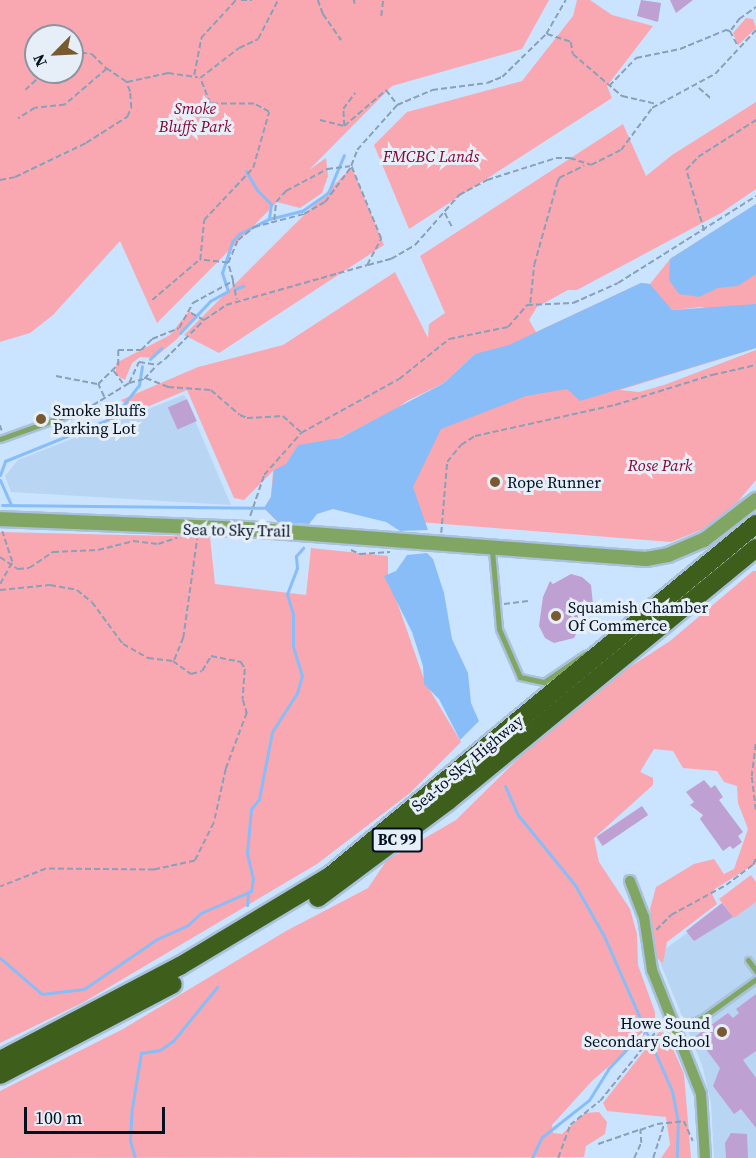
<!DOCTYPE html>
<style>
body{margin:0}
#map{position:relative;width:756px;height:1158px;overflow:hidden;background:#cae3ff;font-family:"Source Serif 4",serif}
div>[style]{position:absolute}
.built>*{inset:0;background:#b9d5f4}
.green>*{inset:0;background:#f9a8b1}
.water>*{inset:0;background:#89bdf7}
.stream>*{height:3px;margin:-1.5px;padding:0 1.5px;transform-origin:1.5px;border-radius:1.5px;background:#89bdf7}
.building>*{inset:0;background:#bfa0d3;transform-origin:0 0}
.path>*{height:1.5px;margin-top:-0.75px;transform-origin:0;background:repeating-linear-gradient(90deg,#8a9fb8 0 6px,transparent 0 9px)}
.roads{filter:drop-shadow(2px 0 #aac1db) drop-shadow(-2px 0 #aac1db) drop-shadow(0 2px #aac1db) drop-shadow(0 -2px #aac1db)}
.service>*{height:5px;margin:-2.5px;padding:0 2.5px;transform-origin:2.5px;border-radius:2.5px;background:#81a663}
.minor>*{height:10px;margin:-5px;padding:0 5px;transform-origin:5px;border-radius:5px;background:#81a663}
.tertiary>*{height:14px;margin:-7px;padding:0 7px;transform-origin:7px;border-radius:7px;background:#81a663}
.trunk>*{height:18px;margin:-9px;padding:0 9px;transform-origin:9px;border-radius:9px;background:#3e5f1b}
.dots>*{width:16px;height:16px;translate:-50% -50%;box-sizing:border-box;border:3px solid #e6eef8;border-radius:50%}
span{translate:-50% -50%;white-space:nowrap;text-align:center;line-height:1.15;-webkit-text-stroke:6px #e6eef8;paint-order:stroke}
.shield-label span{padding:2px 4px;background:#e6eef8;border:2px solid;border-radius:4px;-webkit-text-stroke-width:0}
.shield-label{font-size:15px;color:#031020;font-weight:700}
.park-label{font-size:16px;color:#870430;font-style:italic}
.poi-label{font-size:16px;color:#031020}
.left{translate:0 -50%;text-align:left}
.right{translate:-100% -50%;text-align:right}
.street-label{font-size:16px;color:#031020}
.north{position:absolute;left:24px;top:24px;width:60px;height:60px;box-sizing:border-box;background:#e6eef8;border:2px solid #8b95a2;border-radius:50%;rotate:246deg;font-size:16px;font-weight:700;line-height:24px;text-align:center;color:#031020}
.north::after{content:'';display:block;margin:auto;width:21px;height:27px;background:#79592f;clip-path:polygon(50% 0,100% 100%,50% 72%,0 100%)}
.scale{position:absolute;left:24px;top:1107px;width:141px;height:27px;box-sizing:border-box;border:3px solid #031020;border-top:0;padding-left:8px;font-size:18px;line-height:21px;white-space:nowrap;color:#031020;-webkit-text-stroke:4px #e6eef8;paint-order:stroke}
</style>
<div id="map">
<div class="built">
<i style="clip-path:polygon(184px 395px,231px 505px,11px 492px,5px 476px,18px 460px)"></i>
<i style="clip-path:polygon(756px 882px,756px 1158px,714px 1158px,711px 1103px,702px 1065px,657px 955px)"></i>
</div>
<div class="green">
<i style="clip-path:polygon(evenodd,0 0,549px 0,522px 49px,392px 86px,309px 170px,326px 158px,328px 176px,322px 193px,300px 208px,277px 202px,157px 323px,120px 241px,53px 315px,30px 333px,0 342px,0 0,36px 36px,72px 36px,72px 72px,36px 72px,36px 36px)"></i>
<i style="clip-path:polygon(577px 0,590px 0,612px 15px,653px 26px,607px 86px,612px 98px,409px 229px,374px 145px,407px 112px,522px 81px,573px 16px)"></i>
<i style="clip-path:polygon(746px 18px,753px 19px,756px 28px,738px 45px,733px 33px)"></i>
<i style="clip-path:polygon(756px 102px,756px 189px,721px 213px,577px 290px,568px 290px,537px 307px,529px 320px,536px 332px,641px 283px,650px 284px,670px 259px,756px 204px,756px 317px,701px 307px,672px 310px,660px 299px,492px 352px,475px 354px,444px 383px,407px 401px,392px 412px,339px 438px,296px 449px,286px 464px,305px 523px,278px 522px,264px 508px,271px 497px,273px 471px,244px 500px,234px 498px,187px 390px,135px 412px,121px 400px,198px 367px,283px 345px,395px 272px,428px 338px,429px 324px,445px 313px,420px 256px,623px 124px,646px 176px,672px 155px)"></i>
<i style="clip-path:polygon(352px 167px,384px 245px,219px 353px,184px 335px)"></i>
<i style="clip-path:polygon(189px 311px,196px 316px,177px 339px,154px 358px,140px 357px,132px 363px,125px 380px,116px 375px,116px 363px,170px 335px)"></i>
<i style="clip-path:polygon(756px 348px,620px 390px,639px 392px,664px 385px,756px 350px,756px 480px,735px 505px,701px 530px,671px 542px,419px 522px,405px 449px,435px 425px,512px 397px)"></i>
<i style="clip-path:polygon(0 532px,210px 537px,215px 584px,306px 595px,311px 548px,388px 556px,388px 576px,425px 682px,461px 742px,410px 793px,317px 864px,84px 1002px,0 1043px)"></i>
<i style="clip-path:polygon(753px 571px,756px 571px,756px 863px,715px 889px,712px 894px,717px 904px,667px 942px,663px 963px,656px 957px,650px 909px,656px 887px,694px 864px,714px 859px,724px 874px,734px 869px,748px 829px,738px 803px,737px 786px,724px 782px,717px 771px,683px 768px,673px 751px,654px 749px,640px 772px,653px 778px,653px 785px,594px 838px,599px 862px,630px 909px,637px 934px,638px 965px,655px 1012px,655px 1026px,592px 1081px,552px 1125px,553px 1133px,562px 1134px,585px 1113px,599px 1112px,607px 1122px,605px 1134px,586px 1146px,584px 1157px,0 1158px,0 1091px,123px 1029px,286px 931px,368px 888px,387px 860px,456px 820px,525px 752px,622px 672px,670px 641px)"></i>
<i style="clip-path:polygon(751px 875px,756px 882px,756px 902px,734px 918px,719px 899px)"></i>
<i style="clip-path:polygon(659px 1032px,666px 1033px,684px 1074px,691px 1158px,661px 1158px,670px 1145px,666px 1117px,607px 1111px,603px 1103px)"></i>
</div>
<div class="water">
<i style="clip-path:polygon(756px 204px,756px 274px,738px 286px,718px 288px,699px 297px,679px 294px,669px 280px,670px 259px)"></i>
<i style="clip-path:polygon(641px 283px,650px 284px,672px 310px,756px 304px,756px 348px,580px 401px,567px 389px,526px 396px,441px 429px,413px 487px,428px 530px,400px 531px,386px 522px,333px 509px,317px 514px,309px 524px,278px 522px,264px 508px,271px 497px,274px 470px,286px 464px,298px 445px,340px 438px,444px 383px,475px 354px,509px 345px)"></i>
<i style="clip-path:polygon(427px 553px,433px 559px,444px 593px,452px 639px,468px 673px,471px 703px,479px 721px,460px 740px,439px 699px,424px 684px,423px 666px,412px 632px,384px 576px,396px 571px,407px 555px)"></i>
</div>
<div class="stream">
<i style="left:246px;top:171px;width:22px;rotate:60deg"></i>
<i style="left:257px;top:190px;width:20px;rotate:45deg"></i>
<i style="left:271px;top:204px;width:15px;rotate:98deg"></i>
<i style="left:235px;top:289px;width:9px;rotate:-21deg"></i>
<i style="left:180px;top:333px;width:44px;rotate:-46.8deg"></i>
<i style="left:210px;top:301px;width:21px;rotate:-29deg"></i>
<i style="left:228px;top:291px;width:19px;rotate:-108deg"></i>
<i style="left:222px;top:273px;width:33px;rotate:-72deg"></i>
<i style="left:232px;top:242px;width:11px;rotate:-49deg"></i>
<i style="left:239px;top:234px;width:34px;rotate:-27deg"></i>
<i style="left:269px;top:219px;width:34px;rotate:-14deg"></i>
<i style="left:302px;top:211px;width:32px;rotate:-35deg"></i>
<i style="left:328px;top:193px;width:41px;rotate:-67.2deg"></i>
<i style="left:150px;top:359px;width:16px;rotate:-45deg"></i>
<i style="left:0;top:475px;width:15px;rotate:-70deg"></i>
<i style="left:5px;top:461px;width:118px;rotate:-22deg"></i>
<i style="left:114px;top:417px;width:41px;rotate:-52deg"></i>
<i style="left:139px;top:385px;width:19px;rotate:-81deg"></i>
<i style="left:0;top:480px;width:27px;rotate:66deg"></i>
<i style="left:2px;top:505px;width:266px;rotate:0.6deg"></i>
<i style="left:505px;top:786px;width:32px;rotate:66deg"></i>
<i style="left:518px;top:815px;width:90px;rotate:50.8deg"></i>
<i style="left:575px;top:885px;width:59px;rotate:60.4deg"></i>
<i style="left:604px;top:936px;width:169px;rotate:66.3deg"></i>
<i style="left:672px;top:1091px;width:31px;rotate:79deg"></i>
<i style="left:678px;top:1121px;width:37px;rotate:92deg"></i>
<i style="left:247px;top:905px;width:12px;rotate:-85deg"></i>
<i style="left:0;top:958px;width:55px;rotate:40.6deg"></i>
<i style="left:42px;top:994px;width:42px;rotate:-6.8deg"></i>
<i style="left:84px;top:989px;width:88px;rotate:-34.4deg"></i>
<i style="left:157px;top:939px;width:34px;rotate:-24deg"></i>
<i style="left:188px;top:925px;width:18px;rotate:-43deg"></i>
<i style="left:201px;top:913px;width:55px;rotate:-23.7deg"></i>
<i style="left:251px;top:891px;width:12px;rotate:-81deg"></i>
<i style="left:253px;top:879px;width:27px;rotate:-103deg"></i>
<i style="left:247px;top:853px;width:44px;rotate:-84.8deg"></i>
<i style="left:251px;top:809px;width:13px;rotate:-51deg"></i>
<i style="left:259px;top:799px;width:68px;rotate:-79deg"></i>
<i style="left:272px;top:732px;width:46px;rotate:-57.3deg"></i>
<i style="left:297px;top:693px;width:18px;rotate:-74deg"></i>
<i style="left:302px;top:676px;width:31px;rotate:-107deg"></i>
<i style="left:293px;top:646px;width:32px;rotate:-90deg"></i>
<i style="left:293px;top:614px;width:21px;rotate:-107deg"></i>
<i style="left:287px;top:594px;width:28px;rotate:-69deg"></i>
<i style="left:297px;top:568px;width:12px;rotate:-95deg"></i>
<i style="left:296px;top:556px;width:11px;rotate:-49deg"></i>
<i style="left:135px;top:1158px;width:18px;rotate:-106deg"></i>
<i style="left:130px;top:1141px;width:33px;rotate:-87deg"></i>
<i style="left:132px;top:1108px;width:56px;rotate:-80.7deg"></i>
<i style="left:141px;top:1053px;width:19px;rotate:-9deg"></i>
<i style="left:160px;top:1050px;width:16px;rotate:-35deg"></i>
<i style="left:173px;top:1041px;width:70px;rotate:-50.8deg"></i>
<i style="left:532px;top:1158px;width:23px;rotate:-65deg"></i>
<i style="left:542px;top:1137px;width:60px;rotate:-38.2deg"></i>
<i style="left:589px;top:1100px;width:36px;rotate:-58deg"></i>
<i style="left:608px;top:1069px;width:54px;rotate:-46.5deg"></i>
</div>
<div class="building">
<i style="clip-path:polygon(641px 0,661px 3px,658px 22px,637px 16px)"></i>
<i style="clip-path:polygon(670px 0,693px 0,676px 13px)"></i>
<i style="left:187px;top:399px;width:24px;height:21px;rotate:66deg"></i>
<i style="clip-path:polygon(571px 574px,582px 577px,591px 585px,593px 604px,581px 620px,576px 617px,580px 626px,574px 638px,554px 643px,545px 638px,539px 626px,543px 597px,550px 581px,553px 584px)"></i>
<i style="clip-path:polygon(704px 780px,711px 788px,715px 785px,723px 797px,719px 800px,743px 832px,738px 836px,742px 842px,733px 849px,730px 846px,723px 851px,700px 819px,703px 815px,690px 805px,694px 802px,686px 792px)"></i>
<i style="left:642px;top:806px;width:11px;height:55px;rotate:56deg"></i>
<i style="clip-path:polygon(722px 903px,733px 917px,694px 941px,686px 931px)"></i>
<i style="clip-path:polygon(756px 994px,756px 1051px,743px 1060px,756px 1078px,756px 1128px,741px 1109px,734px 1114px,713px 1086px,720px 1068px,696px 1036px,728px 1013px,733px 1018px,739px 1013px,736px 1009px)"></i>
<i style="clip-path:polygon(731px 1133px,747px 1134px,748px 1158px,726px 1158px,725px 1143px)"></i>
</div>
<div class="path">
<i style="left:241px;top:0;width:11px"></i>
<i style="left:318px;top:0;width:15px;rotate:70deg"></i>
<i style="left:323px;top:14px;width:32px;rotate:55deg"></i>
<i style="left:354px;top:0;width:4px;rotate:76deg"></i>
<i style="left:381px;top:16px;width:16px;rotate:-83deg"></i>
<i style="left:731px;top:30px;width:14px;rotate:-54deg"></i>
<i style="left:739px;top:19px;width:21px;rotate:-35deg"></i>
<i style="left:547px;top:34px;width:25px;rotate:18deg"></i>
<i style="left:571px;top:42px;width:12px;rotate:81deg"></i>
<i style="left:573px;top:54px;width:65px;rotate:40.6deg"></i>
<i style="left:622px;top:96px;width:35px;rotate:13deg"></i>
<i style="left:72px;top:51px;width:20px;rotate:9deg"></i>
<i style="left:92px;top:54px;width:21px;rotate:45deg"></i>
<i style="left:194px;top:75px;width:38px;rotate:-79deg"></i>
<i style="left:201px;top:38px;width:52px;rotate:-47.4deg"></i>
<i style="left:127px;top:82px;width:42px;rotate:-12.4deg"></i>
<i style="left:168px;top:73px;width:30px;rotate:8deg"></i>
<i style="left:609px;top:86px;width:39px;rotate:-46deg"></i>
<i style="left:636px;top:58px;width:45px;rotate:-11.6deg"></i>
<i style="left:680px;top:49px;width:50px;rotate:-22.4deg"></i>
<i style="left:726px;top:30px;width:4px;rotate:14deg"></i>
<i style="left:730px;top:31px;width:17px;rotate:62deg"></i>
<i style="left:699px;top:88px;width:18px;rotate:41deg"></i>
<i style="left:25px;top:90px;width:26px;rotate:-43deg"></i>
<i style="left:320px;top:120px;width:25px;rotate:14deg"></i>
<i style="left:344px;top:126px;width:55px;rotate:-40.6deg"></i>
<i style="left:386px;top:90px;width:18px;rotate:52deg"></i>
<i style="left:344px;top:126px;width:17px;rotate:-93deg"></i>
<i style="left:343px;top:109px;width:20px;rotate:-53deg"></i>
<i style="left:0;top:180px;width:15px;rotate:-11deg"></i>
<i style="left:15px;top:177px;width:79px;rotate:-25.6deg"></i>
<i style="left:86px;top:143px;width:49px;rotate:-32.4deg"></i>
<i style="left:127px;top:117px;width:10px;rotate:-66deg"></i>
<i style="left:131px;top:108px;width:16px;rotate:-94deg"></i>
<i style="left:130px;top:92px;width:11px;rotate:-112deg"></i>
<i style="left:126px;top:82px;width:23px;rotate:-146deg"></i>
<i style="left:107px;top:69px;width:55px;rotate:139.4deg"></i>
<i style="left:65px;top:105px;width:30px;rotate:174deg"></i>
<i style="left:35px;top:108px;width:20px;rotate:147deg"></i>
<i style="left:445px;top:213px;width:18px;rotate:63deg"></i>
<i style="left:274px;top:220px;width:18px;rotate:-84deg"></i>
<i style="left:276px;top:202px;width:15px;rotate:-48deg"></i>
<i style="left:286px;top:191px;width:47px;rotate:-28.2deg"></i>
<i style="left:327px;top:169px;width:23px;rotate:-7deg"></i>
<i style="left:704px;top:231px;width:64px;rotate:-106.4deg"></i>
<i style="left:686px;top:170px;width:18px;rotate:-47deg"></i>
<i style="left:698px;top:157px;width:69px;rotate:-32.5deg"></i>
<i style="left:228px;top:263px;width:28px;rotate:-174deg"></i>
<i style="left:200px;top:260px;width:40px;rotate:-84.3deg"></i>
<i style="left:204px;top:220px;width:71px;rotate:-46.7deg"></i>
<i style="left:253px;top:168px;width:58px;rotate:-74.1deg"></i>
<i style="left:269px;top:112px;width:17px;rotate:-152deg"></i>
<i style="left:254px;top:104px;width:44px;rotate:180deg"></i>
<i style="left:210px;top:104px;width:28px;rotate:-111deg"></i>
<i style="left:200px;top:78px;width:49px;rotate:-37.6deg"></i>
<i style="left:239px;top:48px;width:21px;rotate:-25deg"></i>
<i style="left:258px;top:39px;width:44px;rotate:-62.9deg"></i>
<i style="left:368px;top:265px;width:24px;rotate:-15deg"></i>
<i style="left:391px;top:259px;width:28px;rotate:-30deg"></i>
<i style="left:415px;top:245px;width:67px;rotate:-48.7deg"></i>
<i style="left:459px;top:195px;width:32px;rotate:-28deg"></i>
<i style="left:487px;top:180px;width:72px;rotate:-17.7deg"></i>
<i style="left:556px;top:158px;width:14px"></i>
<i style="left:570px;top:158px;width:22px;rotate:18deg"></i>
<i style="left:591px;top:165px;width:34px;rotate:-27deg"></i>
<i style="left:621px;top:150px;width:52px;rotate:-53.6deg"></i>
<i style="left:652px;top:108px;width:72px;rotate:-28.4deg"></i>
<i style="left:715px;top:74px;width:60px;rotate:-47deg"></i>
<i style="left:233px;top:281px;width:19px;rotate:78deg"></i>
<i style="left:152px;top:300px;width:62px;rotate:-40.4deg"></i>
<i style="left:530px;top:303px;width:38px;rotate:-84deg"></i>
<i style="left:534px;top:265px;width:85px;rotate:-74.3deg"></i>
<i style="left:557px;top:183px;width:5px;rotate:-68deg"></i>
<i style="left:559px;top:178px;width:28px;rotate:-26deg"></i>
<i style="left:191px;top:313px;width:15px;rotate:28deg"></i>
<i style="left:114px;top:371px;width:19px;rotate:54deg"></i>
<i style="left:56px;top:376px;width:42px;rotate:11deg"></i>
<i style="left:146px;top:378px;width:24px;rotate:22deg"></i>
<i style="left:168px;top:387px;width:43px;rotate:4deg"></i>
<i style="left:211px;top:390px;width:38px;rotate:41deg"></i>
<i style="left:240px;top:415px;width:8px;rotate:23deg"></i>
<i style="left:247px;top:418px;width:36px;rotate:-3deg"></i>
<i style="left:283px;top:416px;width:24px;rotate:42deg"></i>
<i style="left:129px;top:383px;width:16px;rotate:-15deg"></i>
<i style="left:144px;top:379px;width:18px;rotate:-47deg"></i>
<i style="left:104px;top:397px;width:14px;rotate:-115deg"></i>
<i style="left:98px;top:384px;width:28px;rotate:-44deg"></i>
<i style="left:118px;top:365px;width:15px;rotate:-90deg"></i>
<i style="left:118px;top:350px;width:23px"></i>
<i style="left:141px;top:350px;width:16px;rotate:-45deg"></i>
<i style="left:152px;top:339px;width:29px;rotate:-22deg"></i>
<i style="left:179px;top:328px;width:29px;rotate:-61deg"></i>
<i style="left:193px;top:303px;width:46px;rotate:-28.8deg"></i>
<i style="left:233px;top:281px;width:19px;rotate:-106deg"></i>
<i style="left:228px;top:263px;width:25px;rotate:-67deg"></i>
<i style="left:238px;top:240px;width:21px;rotate:-39deg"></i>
<i style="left:254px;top:227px;width:52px;rotate:-14.6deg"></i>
<i style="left:304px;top:214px;width:24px;rotate:-30deg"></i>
<i style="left:325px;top:202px;width:44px;rotate:-53.4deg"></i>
<i style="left:85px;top:410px;width:52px;rotate:-31.5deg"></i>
<i style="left:129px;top:383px;width:23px;rotate:-65deg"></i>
<i style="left:139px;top:362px;width:18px;rotate:9deg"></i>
<i style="left:157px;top:365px;width:10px;rotate:-37deg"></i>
<i style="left:165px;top:359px;width:55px;rotate:-45deg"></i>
<i style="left:204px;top:320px;width:27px;rotate:-34deg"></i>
<i style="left:226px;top:305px;width:147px;rotate:-15.8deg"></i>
<i style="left:367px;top:265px;width:30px;rotate:-62deg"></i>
<i style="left:381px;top:239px;width:79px;rotate:-112.3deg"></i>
<i style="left:351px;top:166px;width:17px;rotate:-69deg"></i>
<i style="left:357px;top:150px;width:60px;rotate:-48.4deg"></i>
<i style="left:397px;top:105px;width:38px;rotate:-23deg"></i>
<i style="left:432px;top:90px;width:55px;rotate:-7.3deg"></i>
<i style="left:487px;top:83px;width:16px;rotate:-22deg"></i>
<i style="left:502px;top:77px;width:62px;rotate:-44.3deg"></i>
<i style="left:546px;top:34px;width:39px;rotate:-60deg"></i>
<i style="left:0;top:425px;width:6px;rotate:72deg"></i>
<i style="left:250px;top:516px;width:43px;rotate:-71.1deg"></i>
<i style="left:264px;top:475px;width:56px;rotate:-48.6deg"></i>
<i style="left:301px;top:433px;width:112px;rotate:-28.9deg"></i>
<i style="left:399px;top:379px;width:64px;rotate:-38.7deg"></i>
<i style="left:449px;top:339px;width:60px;rotate:-11.5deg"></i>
<i style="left:508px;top:327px;width:29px;rotate:-49deg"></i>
<i style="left:527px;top:305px;width:46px;rotate:-2.5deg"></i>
<i style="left:573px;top:303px;width:49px;rotate:-24deg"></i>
<i style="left:618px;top:283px;width:163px;rotate:-32.2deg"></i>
<i style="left:441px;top:533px;width:71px;rotate:-85.2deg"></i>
<i style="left:447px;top:462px;width:22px;rotate:-51deg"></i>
<i style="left:461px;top:445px;width:17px;rotate:-33deg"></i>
<i style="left:475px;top:436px;width:143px;rotate:-12.5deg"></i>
<i style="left:615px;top:405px;width:102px;rotate:-17.2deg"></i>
<i style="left:712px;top:375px;width:45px;rotate:-12.8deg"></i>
<i style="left:351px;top:550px;width:10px;rotate:24deg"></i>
<i style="left:360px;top:554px;width:30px;rotate:-4deg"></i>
<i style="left:0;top:557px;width:22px;rotate:34deg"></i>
<i style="left:18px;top:569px;width:11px;rotate:-5deg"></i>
<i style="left:29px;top:568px;width:29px;rotate:-34deg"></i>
<i style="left:53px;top:552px;width:45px;rotate:-2.5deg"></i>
<i style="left:98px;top:550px;width:36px;rotate:-14deg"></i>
<i style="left:133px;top:541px;width:25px;rotate:7deg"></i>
<i style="left:158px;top:544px;width:20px;rotate:-18deg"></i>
<i style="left:0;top:584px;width:25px;rotate:-61deg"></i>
<i style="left:12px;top:562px;width:32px;rotate:-108deg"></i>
<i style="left:0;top:590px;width:50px;rotate:-5.7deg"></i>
<i style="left:50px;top:585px;width:27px;rotate:10deg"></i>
<i style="left:77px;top:590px;width:19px;rotate:39deg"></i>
<i style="left:92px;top:602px;width:52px;rotate:53.6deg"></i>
<i style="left:123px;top:644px;width:29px;rotate:29deg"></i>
<i style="left:148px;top:658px;width:25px;rotate:7deg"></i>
<i style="left:173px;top:661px;width:22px;rotate:36deg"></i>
<i style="left:191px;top:674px;width:11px;rotate:-15deg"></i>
<i style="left:202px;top:671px;width:17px;rotate:-59deg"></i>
<i style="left:211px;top:656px;width:31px;rotate:11deg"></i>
<i style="left:241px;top:662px;width:8px;rotate:60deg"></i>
<i style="left:245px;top:669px;width:31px;rotate:94deg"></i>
<i style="left:243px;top:700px;width:14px;rotate:73deg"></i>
<i style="left:247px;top:713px;width:60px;rotate:110.6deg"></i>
<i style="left:226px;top:769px;width:55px;rotate:102.5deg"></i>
<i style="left:214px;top:823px;width:42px;rotate:116.6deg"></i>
<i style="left:195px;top:861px;width:42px;rotate:167.6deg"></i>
<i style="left:154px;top:870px;width:108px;rotate:-179.5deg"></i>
<i style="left:46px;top:869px;width:49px;rotate:158.6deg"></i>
<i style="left:504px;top:604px;width:24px;rotate:-7deg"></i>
<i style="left:174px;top:660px;width:24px;rotate:-68deg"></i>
<i style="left:183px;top:638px;width:100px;rotate:-82deg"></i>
<i style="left:756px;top:744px;width:33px;rotate:97deg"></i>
<i style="left:752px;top:777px;width:33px;rotate:83deg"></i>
<i style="left:656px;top:930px;width:21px;rotate:-45deg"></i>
<i style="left:671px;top:915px;width:63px;rotate:-28.6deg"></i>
<i style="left:726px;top:885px;width:34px;rotate:-37deg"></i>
<i style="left:753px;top:865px;width:8px;rotate:-67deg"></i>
<i style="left:598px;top:1144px;width:43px;rotate:-18.9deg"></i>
<i style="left:558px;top:1158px;width:35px;rotate:-70deg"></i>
<i style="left:570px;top:1125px;width:38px;rotate:-39deg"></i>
<i style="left:600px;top:1101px;width:99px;rotate:-51.2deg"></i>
<i style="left:634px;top:1158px;width:17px;rotate:-65deg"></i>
<i style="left:641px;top:1143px;width:13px;rotate:-94deg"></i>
<i style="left:640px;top:1130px;width:18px;rotate:-19deg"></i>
<i style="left:657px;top:1124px;width:27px;rotate:-6deg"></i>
<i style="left:684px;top:1121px;width:22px;rotate:66deg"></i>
<i style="left:653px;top:1158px;width:35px;rotate:-72deg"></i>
</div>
<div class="roads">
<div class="service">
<i style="left:0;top:439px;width:84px;rotate:-19.5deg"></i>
<i style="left:492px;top:550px;width:79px;rotate:84.9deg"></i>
<i style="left:499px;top:629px;width:52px;rotate:66.4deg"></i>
<i style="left:520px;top:677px;width:25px;rotate:12deg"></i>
<i style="left:544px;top:682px;width:50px;rotate:-34.3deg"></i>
<i style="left:748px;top:960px;width:14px;rotate:54deg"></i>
<i style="left:677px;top:1029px;width:27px;rotate:-24deg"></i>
<i style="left:702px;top:1018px;width:67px;rotate:-35.8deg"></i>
</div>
<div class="minor">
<i style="left:630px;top:881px;width:39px;rotate:69deg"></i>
<i style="left:644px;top:917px;width:54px;rotate:81.4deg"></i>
<i style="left:652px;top:970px;width:133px;rotate:68.4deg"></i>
<i style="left:701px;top:1094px;width:64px;rotate:86.4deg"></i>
</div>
<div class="tertiary">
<i style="left:0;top:519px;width:246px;rotate:2.3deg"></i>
<i style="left:246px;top:529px;width:401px;rotate:4.3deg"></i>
<i style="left:646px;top:559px;width:22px;rotate:-10deg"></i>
<i style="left:668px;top:555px;width:39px;rotate:-23deg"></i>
<i style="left:704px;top:540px;width:66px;rotate:-37.6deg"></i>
</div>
<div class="trunk">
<i style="left:318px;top:898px;width:162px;rotate:-36.7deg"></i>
<i style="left:448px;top:801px;width:399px;rotate:-39.4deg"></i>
<i style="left:0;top:1060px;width:203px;rotate:-27.6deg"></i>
<i style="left:180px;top:966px;width:175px;rotate:-31deg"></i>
<i style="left:330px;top:876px;width:553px;rotate:-39.57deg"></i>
<i style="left:0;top:1075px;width:195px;rotate:-27.7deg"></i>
</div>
</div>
<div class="dots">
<i style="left:41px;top:419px;background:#79592f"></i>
<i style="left:495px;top:482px;background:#79592f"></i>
<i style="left:556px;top:616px;background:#79592f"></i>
<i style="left:722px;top:1032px;background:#79592f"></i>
</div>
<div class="shield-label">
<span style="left:397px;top:840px">BC 99</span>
</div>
<div class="park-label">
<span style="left:195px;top:117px">Smoke<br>Bluffs Park</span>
<span style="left:431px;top:156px">FMCBC Lands</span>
<span style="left:660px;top:465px">Rose Park</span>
</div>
<div class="poi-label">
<span class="left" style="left:53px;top:419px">Smoke Bluffs<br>Parking Lot</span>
<span class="left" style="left:507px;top:482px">Rope Runner</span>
<span class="left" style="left:568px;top:616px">Squamish Chamber<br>Of Commerce</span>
<span class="right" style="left:710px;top:1032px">Howe Sound<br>Secondary School</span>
</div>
<div class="street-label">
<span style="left:237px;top:530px;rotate:1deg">Sea to Sky Trail</span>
<span style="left:467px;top:763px;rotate:-40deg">Sea-to-Sky Highway</span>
</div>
<div class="north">N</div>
<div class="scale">100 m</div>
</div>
